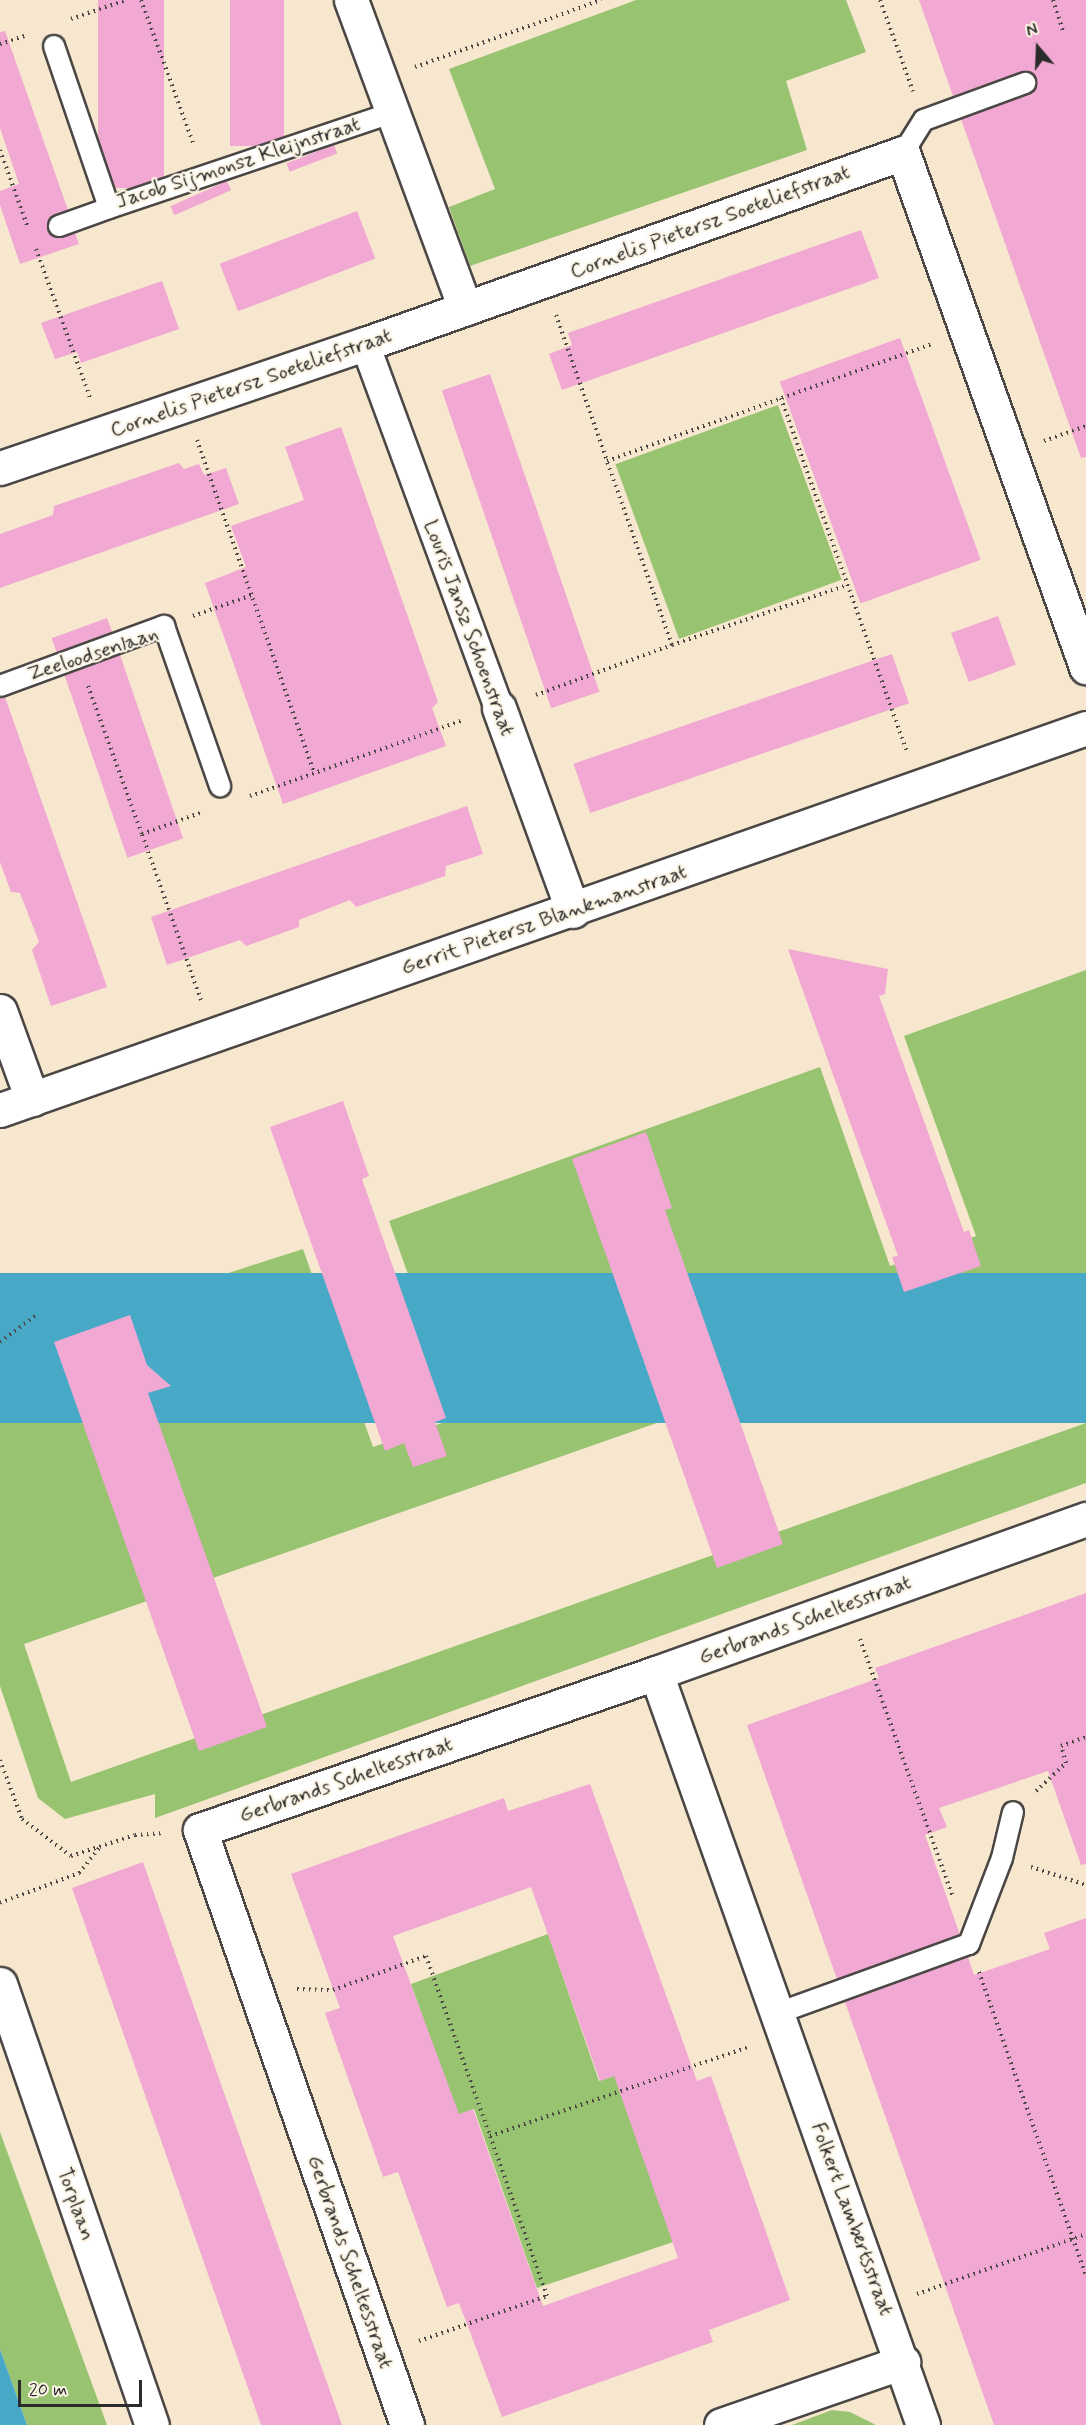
<!DOCTYPE html>
<style>
body{margin:0}
#map{position:relative;width:1086px;height:2425px;overflow:hidden;background:#f7e7cf;font-family:Mynerve,sans-serif}
div>[style]{position:absolute}
.green>*{inset:0;background:#98c370;transform-origin:0 0}
.water>*{inset:0;background:#48a9c7;transform-origin:0 0}
.building>*{inset:0;background:#f1a8d2;transform-origin:0 0}
.path>*{height:4px;margin-top:-2px;transform-origin:0;background:repeating-linear-gradient(90deg,#4a4744 0 1.5px,transparent 0 6px)}
.roads{filter:drop-shadow(2px 0 #4a4744) drop-shadow(-2px 0 #4a4744) drop-shadow(0 2px #4a4744) drop-shadow(0 -2px #4a4744)}
.service>*{height:20px;margin:-10px;padding:0 10px;transform-origin:10px;border-radius:10px;background:#fff}
.pedestrian>*{height:28px;margin:-14px;padding:0 14px;transform-origin:14px;border-radius:14px;background:#fff}
.minor>*{height:33px;margin:-16.5px;padding:0 16.5px;transform-origin:16.5px;border-radius:16.5px;background:#fff}
.tertiary>*{height:33px;margin:-16.5px;padding:0 16.5px;transform-origin:16.5px;border-radius:16.5px;background:#fff}
span{translate:-50% -50%;white-space:nowrap;text-align:center;line-height:1.15;-webkit-text-stroke:4.5px #fcf5e5;paint-order:stroke}
.street-label{font-size:21px;color:#2b2b2b}
.north{position:absolute;left:1008px;top:18px;width:60px;height:60px;-webkit-text-stroke:4px #fcf5e5;paint-order:stroke;rotate:341deg;font-size:16px;font-weight:700;line-height:24px;text-align:center;color:#2b2b2b}
.north::after{content:'';display:block;margin:auto;width:21px;height:27px;background:#2b2b2b;clip-path:polygon(50% 0,100% 100%,50% 72%,0 100%)}
.scale{position:absolute;left:18px;top:2380px;width:124px;height:27px;box-sizing:border-box;border:3px solid #2b2b2b;border-top:0;padding-left:8px;font-size:18px;line-height:21px;white-space:nowrap;color:#2b2b2b;-webkit-text-stroke:4px #fcf5e5;paint-order:stroke}
</style>
<div id="map">
<div class="green">
<i style="clip-path:polygon(636px 0,846px 0,866px 52px,786px 81px,807px 150px,470px 266px,449px 207px,495px 189px,449px 69px)"></i>
<i style="left:778px;top:405px;width:186px;height:173px;rotate:70deg"></i>
<i style="clip-path:polygon(1086px 970px,1086px 1273px,24px 1644px,71px 1782px,1086px 1423px,1086px 1483px,155px 1818px,155px 1794px,65px 1819px,38px 1798px,0 1686px,0 1296px,17px 1341px,303px 1249px,373px 1447px,459px 1417px,389px 1221px,820px 1067px,890px 1266px,976px 1236px,904px 1036px)"></i>
<i style="clip-path:polygon(548px 1934px,599px 2081px,626px 2072px,673px 2242px,537px 2288px,474px 2109px,458px 2115px,411px 1984px)"></i>
<i style="clip-path:polygon(0 2132px,107px 2425px,27px 2425px,0 2349px)"></i>
<i style="clip-path:polygon(832px 2410px,850px 2412px,876px 2425px,792px 2425px)"></i>
</div>
<div class="water">
<i style="left:1086px;top:1273px;width:150px;height:1125px;rotate:90deg"></i>
<i style="clip-path:polygon(0 2349px,27px 2425px,0 2425px)"></i>
</div>
<div class="building">
<i style="left:98px;top:0;width:66px;height:188px"></i>
<i style="left:230px;top:0;width:54px;height:146px"></i>
<i style="clip-path:polygon(919px 0,1086px 0,1086px 457px,1081px 458px,961px 119px,1029px 94px,1035px 90px,1036px 79px,1032px 73px,1021px 72px,953px 96px)"></i>
<i style="clip-path:polygon(5px 31px,68px 210px,50px 218px,48px 229px,57px 238px,75px 233px,79px 244px,20px 264px,0 205px,0 191px,19px 184px,0 128px,0 32px)"></i>
<i style="left:334px;top:145px;width:9px;height:51px;rotate:69deg"></i>
<i style="left:227px;top:181px;width:10px;height:62px;rotate:66deg"></i>
<i style="left:357px;top:211px;width:51px;height:147px;rotate:69deg"></i>
<i style="clip-path:polygon(861px 230px,879px 278px,562px 390px,549px 354px,572px 345px,568px 333px)"></i>
<i style="clip-path:polygon(162px 281px,179px 329px,81px 363px,77px 352px,55px 359px,41px 323px)"></i>
<i style="left:900px;top:338px;width:236px;height:128px;rotate:70deg"></i>
<i style="left:490px;top:374px;width:336px;height:51px;rotate:71deg"></i>
<i style="clip-path:polygon(341px 427px,438px 702px,432px 708px,446px 746px,283px 804px,205px 583px,246px 567px,231px 526px,304px 500px,285px 447px)"></i>
<i style="clip-path:polygon(179px 463px,184px 469px,199px 464px,204px 475px,226px 468px,239px 504px,0 588px,0 534px,53px 515px,54px 506px)"></i>
<i style="left:998px;top:616px;width:52px;height:50px;rotate:70deg"></i>
<i style="left:107px;top:618px;width:15px;height:59px;rotate:70deg"></i>
<i style="left:892px;top:654px;width:52px;height:337px;rotate:71deg"></i>
<i style="left:120px;top:655px;width:194px;height:59px;rotate:71deg"></i>
<i style="clip-path:polygon(5px 697px,107px 987px,51px 1006px,32px 950px,39px 942px,20px 893px,11px 892px,0 862px,0 698px)"></i>
<i style="clip-path:polygon(467px 806px,483px 854px,446px 866px,445px 876px,356px 907px,350px 900px,299px 920px,299px 927px,246px 946px,240px 940px,167px 965px,151px 917px)"></i>
<i style="clip-path:polygon(788px 949px,888px 969px,885px 994px,879px 996px,964px 1232px,969px 1230px,981px 1266px,904px 1292px,892px 1257px,898px 1256px)"></i>
<i style="clip-path:polygon(343px 1101px,369px 1176px,362px 1179px,446px 1418px,435px 1422px,447px 1456px,413px 1467px,404px 1443px,385px 1451px,270px 1127px)"></i>
<i style="clip-path:polygon(646px 1132px,672px 1208px,665px 1210px,783px 1544px,717px 1568px,572px 1159px)"></i>
<i style="clip-path:polygon(130px 1315px,147px 1365px,171px 1386px,148px 1393px,267px 1727px,199px 1751px,54px 1342px)"></i>
<i style="clip-path:polygon(1086px 1593px,1086px 1864px,1081px 1865px,1048px 1771px,939px 1808px,947px 1827px,925px 1835px,960px 1935px,837px 1979px,747px 1725px,879px 1678px,875px 1668px)"></i>
<i style="clip-path:polygon(evenodd,590px 1784px,697px 2081px,711px 2076px,790px 2300px,709px 2330px,713px 2342px,502px 2417px,459px 2303px,447px 2307px,398px 2172px,383px 2177px,325px 2013px,340px 2008px,291px 1874px,504px 1798px,508px 1811px,590px 1784px,531px 1887px,600px 2081px,614px 2076px,678px 2258px,543px 2306px,473px 2109px,459px 2114px,393px 1936px,531px 1887px)"></i>
<i style="clip-path:polygon(143px 1862px,222px 2087px,342px 2425px,261px 2425px,151px 2112px,72px 1888px)"></i>
<i style="clip-path:polygon(1086px 1918px,1086px 2425px,994px 2425px,845px 2002px,968px 1957px,974px 1975px,1050px 1949px,1044px 1933px)"></i>
</div>
<div class="path">
<i style="left:141px;top:0;width:155px;rotate:70deg"></i>
<i style="left:880px;top:0;width:97px;rotate:70.1deg"></i>
<i style="left:1053px;top:0;width:32px;rotate:72deg"></i>
<i style="left:71px;top:19px;width:58px;rotate:-19.1deg"></i>
<i style="left:0;top:44px;width:26px;rotate:-18deg"></i>
<i style="left:415px;top:67px;width:198px;rotate:-19.8deg"></i>
<i style="left:0;top:150px;width:80px;rotate:70.2deg"></i>
<i style="left:36px;top:249px;width:158px;rotate:70deg"></i>
<i style="left:556px;top:315px;width:155px;rotate:70.7deg"></i>
<i style="left:781px;top:398px;width:374px;rotate:70.4deg"></i>
<i style="left:197px;top:440px;width:353px;rotate:70.6deg"></i>
<i style="left:1044px;top:441px;width:45px;rotate:-19.7deg"></i>
<i style="left:193px;top:616px;width:63px;rotate:-19.6deg"></i>
<i style="left:672px;top:645px;width:185px;rotate:-18.9deg"></i>
<i style="left:88px;top:686px;width:158px;rotate:70deg"></i>
<i style="left:536px;top:695px;width:145px;rotate:-20.2deg"></i>
<i style="left:672px;top:645px;width:195px;rotate:-109.5deg"></i>
<i style="left:607px;top:461px;width:345px;rotate:-19.8deg"></i>
<i style="left:250px;top:796px;width:227px;rotate:-19.6deg"></i>
<i style="left:201px;top:1000px;width:176px;rotate:-109.6deg"></i>
<i style="left:142px;top:834px;width:65px;rotate:-19.8deg"></i>
<i style="left:0;top:1342px;width:44px;rotate:-36.6deg"></i>
<i style="left:860px;top:1639px;width:274px;rotate:70.2deg"></i>
<i style="left:0;top:1760px;width:63px;rotate:69.6deg"></i>
<i style="left:22px;top:1819px;width:61px;rotate:37.1deg"></i>
<i style="left:71px;top:1856px;width:67px;rotate:-18.2deg"></i>
<i style="left:135px;top:1835px;width:29px;rotate:-4deg"></i>
<i style="left:1036px;top:1791px;width:41px;rotate:-43deg"></i>
<i style="left:1066px;top:1763px;width:18px;rotate:-106deg"></i>
<i style="left:1061px;top:1746px;width:27px;rotate:-20deg"></i>
<i style="left:1031px;top:1867px;width:58px;rotate:18.1deg"></i>
<i style="left:0;top:1903px;width:85px;rotate:-20.8deg"></i>
<i style="left:79px;top:1873px;width:33px;rotate:-51deg"></i>
<i style="left:979px;top:1972px;width:321px;rotate:70.6deg"></i>
<i style="left:297px;top:1989px;width:36px;rotate:2deg"></i>
<i style="left:333px;top:1990px;width:99px;rotate:-20.1deg"></i>
<i style="left:426px;top:1956px;width:191px;rotate:70.4deg"></i>
<i style="left:490px;top:2136px;width:273px;rotate:-19deg"></i>
<i style="left:917px;top:2294px;width:179px;rotate:-19.5deg"></i>
<i style="left:419px;top:2341px;width:136px;rotate:-19.4deg"></i>
<i style="left:547px;top:2296px;width:170px;rotate:-109.6deg"></i>
</div>
<div class="roads">
<div class="service">
<i style="left:54px;top:46px;width:171px;rotate:71.2deg"></i>
<i style="left:109px;top:208px;width:299px;rotate:-18.6deg"></i>
<i style="left:903px;top:153px;width:39px;rotate:-58deg"></i>
<i style="left:924px;top:120px;width:108px;rotate:-20.1deg"></i>
<i style="left:59px;top:226px;width:53px;rotate:-19.8deg"></i>
<i style="left:0;top:686px;width:175px;rotate:-20.1deg"></i>
<i style="left:164px;top:626px;width:170px;rotate:70.7deg"></i>
<i style="left:778px;top:2013px;width:203px;rotate:-19.9deg"></i>
<i style="left:969px;top:1944px;width:92px;rotate:-69deg"></i>
<i style="left:1002px;top:1858px;width:47px;rotate:-76.6deg"></i>
</div>
<div class="pedestrian">
<i style="left:365px;top:344px;width:388px;rotate:69.8deg"></i>
</div>
<div class="minor">
<i style="left:351px;top:0;width:329px;rotate:69.7deg"></i>
<i style="left:0;top:468px;width:385px;rotate:-18.8deg"></i>
<i style="left:365px;top:344px;width:571px;rotate:-19.55deg"></i>
<i style="left:903px;top:153px;width:546px;rotate:70.4deg"></i>
<i style="left:499px;top:708px;width:216px;rotate:70deg"></i>
<i style="left:0;top:1011px;width:94px;rotate:70deg"></i>
<i style="left:0;top:1110px;width:1151px;rotate:-19.38deg"></i>
<i style="left:656px;top:1673px;width:798px;rotate:70.45deg"></i>
<i style="left:407px;top:2425px;width:630px;rotate:-109.18deg"></i>
<i style="left:200px;top:1830px;width:482px;rotate:-19deg"></i>
<i style="left:656px;top:1673px;width:457px;rotate:-19.7deg"></i>
<i style="left:721px;top:2425px;width:193px;rotate:-19.1deg"></i>
</div>
<div class="tertiary">
<i style="left:0;top:1984px;width:466px;rotate:71deg"></i>
</div>
</div>
<div class="street-label">
<span style="left:238px;top:163px;rotate:-18deg">Jacob Sijmonsz Kleijnstraat</span>
<span style="left:710px;top:222px;rotate:-20deg">Cornelis Pietersz Soeteliefstraat</span>
<span style="left:251px;top:383px;rotate:-19deg">Cornelis Pietersz Soeteliefstraat</span>
<span style="left:469px;top:628px;rotate:70deg">Louris Jansz Schoenstraat</span>
<span style="left:93px;top:654px;rotate:-18deg">Zeeloodsenlaan</span>
<span style="left:544px;top:920px;rotate:-19deg">Gerrit Pietersz Blankmanstraat</span>
<span style="left:805px;top:1620px;rotate:-20deg">Gerbrands Scheltesstraat</span>
<span style="left:346px;top:1780px;rotate:-19deg">Gerbrands Scheltesstraat</span>
<span style="left:76px;top:2204px;rotate:71deg">Torplaan</span>
<span style="left:852px;top:2219px;rotate:70deg">Folkert Lambertsstraat</span>
<span style="left:350px;top:2262px;rotate:71deg">Gerbrands Scheltesstraat</span>
</div>
<div class="north">N</div>
<div class="scale">20 m</div>
</div>
